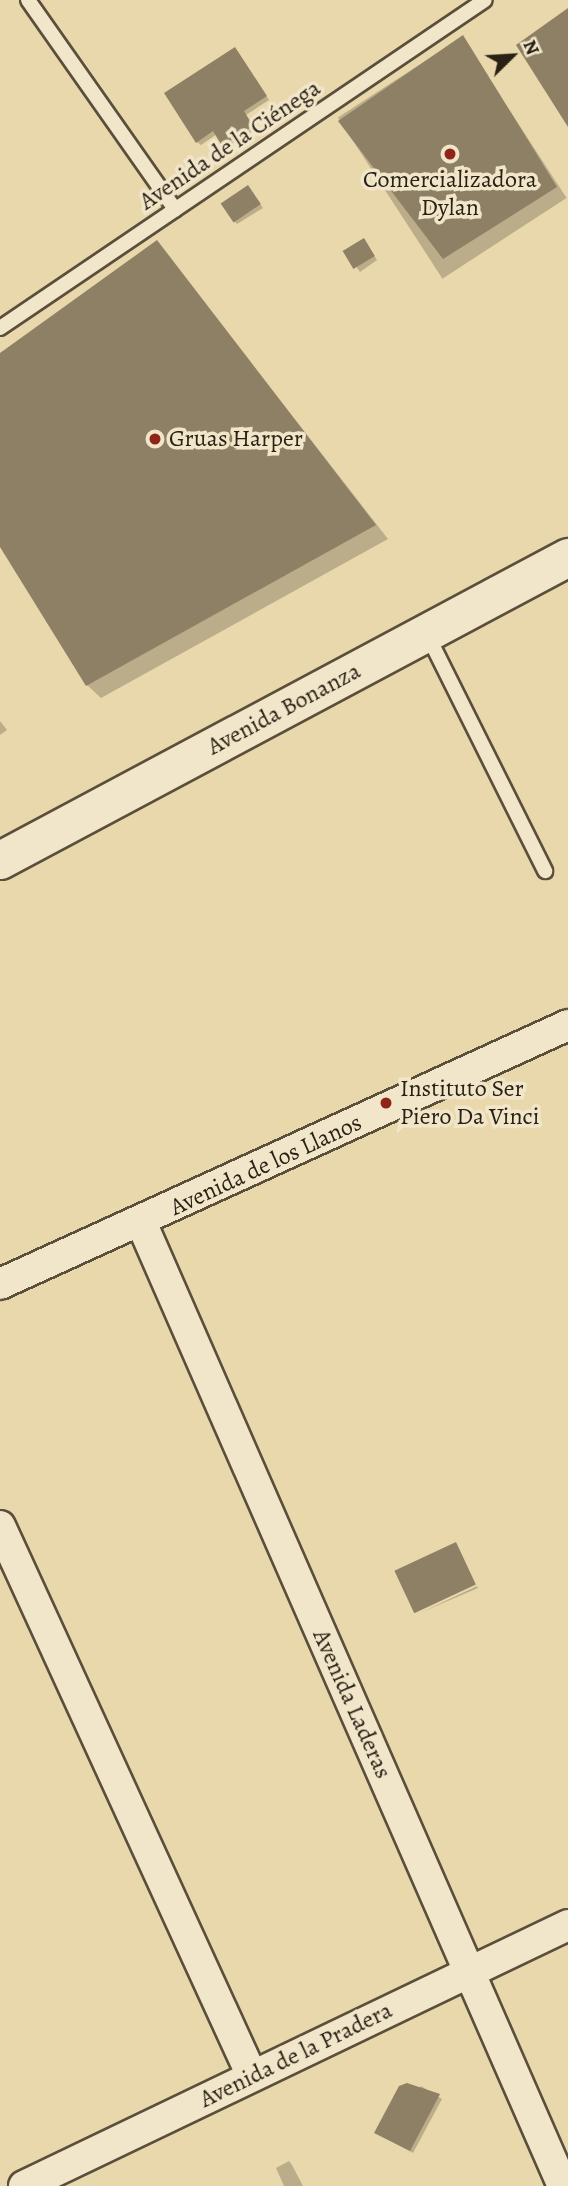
<!DOCTYPE html>
<meta charset="utf-8">
<style>
body{margin:0}
#map{position:relative;width:568px;height:2186px;overflow:hidden;background:#ead8ad;font-family:Alegreya,serif}
div>[style]{position:absolute}
.shadow>*{inset:0;background:#0003;transform-origin:0 0}
.building>*{inset:0;background:#8e8064;transform-origin:0 0}
.roads{filter:drop-shadow(2px 0 #5a4f3b) drop-shadow(-2px 0 #5a4f3b) drop-shadow(0 2px #5a4f3b) drop-shadow(0 -2px #5a4f3b)}
.service>*{height:14px;margin:-7px;padding:0 7px;transform-origin:7px;border-radius:7px;background:#f1e6ca}
.minor>*{height:30px;margin:-15px;padding:0 15px;transform-origin:15px;border-radius:15px;background:#f1e6ca}
.tertiary>*{height:37px;margin:-18.5px;padding:0 18.5px;transform-origin:18.5px;border-radius:18.5px;background:#f1e6ca}
.dots>*{width:19px;height:19px;translate:-50% -50%;box-sizing:border-box;border:4px solid #f1e6ca;border-radius:50%}
span{translate:-50% -50%;white-space:nowrap;text-align:center;line-height:1.15;-webkit-text-stroke:7px #f1e6ca;paint-order:stroke}
.street-label{font-size:24px;color:#2a2115}
.poi-label{font-size:24px;color:#2a2115}
.left{translate:0 -50%;text-align:left}
.north{position:absolute;left:477px;top:21px;width:70px;height:70px;-webkit-text-stroke:5px #f1e6ca;paint-order:stroke;rotate:66deg;font-size:19px;font-weight:700;line-height:28px;text-align:center;color:#2a2115}
.north::after{content:'';display:block;margin:auto;width:24px;height:32px;background:#2a2115;clip-path:polygon(50% 0,100% 100%,50% 72%,0 100%)}
</style>
<div id="map">
<div class="shadow">
<i style="left:462px;top:37px;width:192px;height:148px;rotate:57deg"></i>
<i style="clip-path:polygon(238px 52px,269px 100px,246px 115px,255px 130px,226px 148px,217px 134px,201px 145px,197px 142px)"></i>
<i style="clip-path:polygon(251px 191px,263px 208px,237px 224px,234px 221px)"></i>
<i style="clip-path:polygon(157px 242px,388px 539px,101px 698px,87px 685px,0 544px,0 356px)"></i>
<i style="clip-path:polygon(367px 244px,377px 260px,360px 272px,346px 252px)"></i>
<i style="clip-path:polygon(0 721px,7px 730px,0 735px)"></i>
<i style="clip-path:polygon(477px 1586px,478px 1588px,420px 1613px)"></i>
<i style="clip-path:polygon(421px 2086px,442px 2099px,413px 2153px,376px 2133px)"></i>
<i style="clip-path:polygon(289px 2161px,292px 2165px,303px 2186px,284px 2186px,276px 2168px)"></i>
</div>
<div class="building">
<i style="clip-path:polygon(568px 8px,568px 127px,516px 45px)"></i>
<i style="clip-path:polygon(463px 35px,557px 187px,443px 259px,338px 121px)"></i>
<i style="clip-path:polygon(235px 47px,267px 96px,244px 111px,253px 126px,222px 146px,213px 131px,196px 143px,164px 93px)"></i>
<i style="left:248px;top:185px;width:23px;height:33px;rotate:56deg"></i>
<i style="left:364px;top:238px;width:21px;height:25px;rotate:59deg"></i>
<i style="clip-path:polygon(157px 240px,376px 525px,86px 686px,0 547px,0 353px)"></i>
<i style="left:456px;top:1542px;width:47px;height:68px;rotate:65deg"></i>
<i style="clip-path:polygon(407px 2083px,440px 2094px,410px 2151px,374px 2133px,399px 2086px)"></i>
</div>
<div class="roads">
<div class="service">
<i style="left:28px;top:0;width:256px;rotate:54.9deg"></i>
<i style="left:0;top:328px;width:585px;rotate:-34.07deg"></i>
<i style="left:427px;top:634px;width:265px;rotate:63.5deg"></i>
</div>
<div class="minor">
<i style="left:141px;top:1222px;width:1052px;rotate:66.36deg"></i>
<i style="left:0;top:1284px;width:624px;rotate:-24.51deg"></i>
<i style="left:0;top:1526px;width:605px;rotate:65.38deg"></i>
<i style="left:24px;top:2186px;width:603px;rotate:-25.63deg"></i>
</div>
<div class="tertiary">
<i style="left:0;top:860px;width:644px;rotate:-28.08deg"></i>
</div>
</div>
<div class="dots">
<i style="left:450px;top:154px;background:#8f2418"></i>
<i style="left:155px;top:439px;background:#8f2418"></i>
<i style="left:386px;top:1103px;background:#8f2418"></i>
</div>
<div class="street-label">
<span style="left:230px;top:145px;rotate:-34deg">Avenida de la Ciénega</span>
<span style="left:284px;top:709px;rotate:-28deg">Avenida Bonanza</span>
<span style="left:266px;top:1165px;rotate:-25deg">Avenida de los Llanos</span>
<span style="left:352px;top:1704px;rotate:66deg">Avenida Laderas</span>
<span style="left:296px;top:2055px;rotate:-26deg">Avenida de la Pradera</span>
</div>
<div class="poi-label">
<span style="left:450px;top:194px">Comercializadora<br>Dylan</span>
<span class="left" style="left:169px;top:439px">Gruas Harper</span>
<span class="left" style="left:400px;top:1103px">Instituto Ser<br>Piero Da Vinci</span>
</div>
<div class="north">N</div>
</div>
